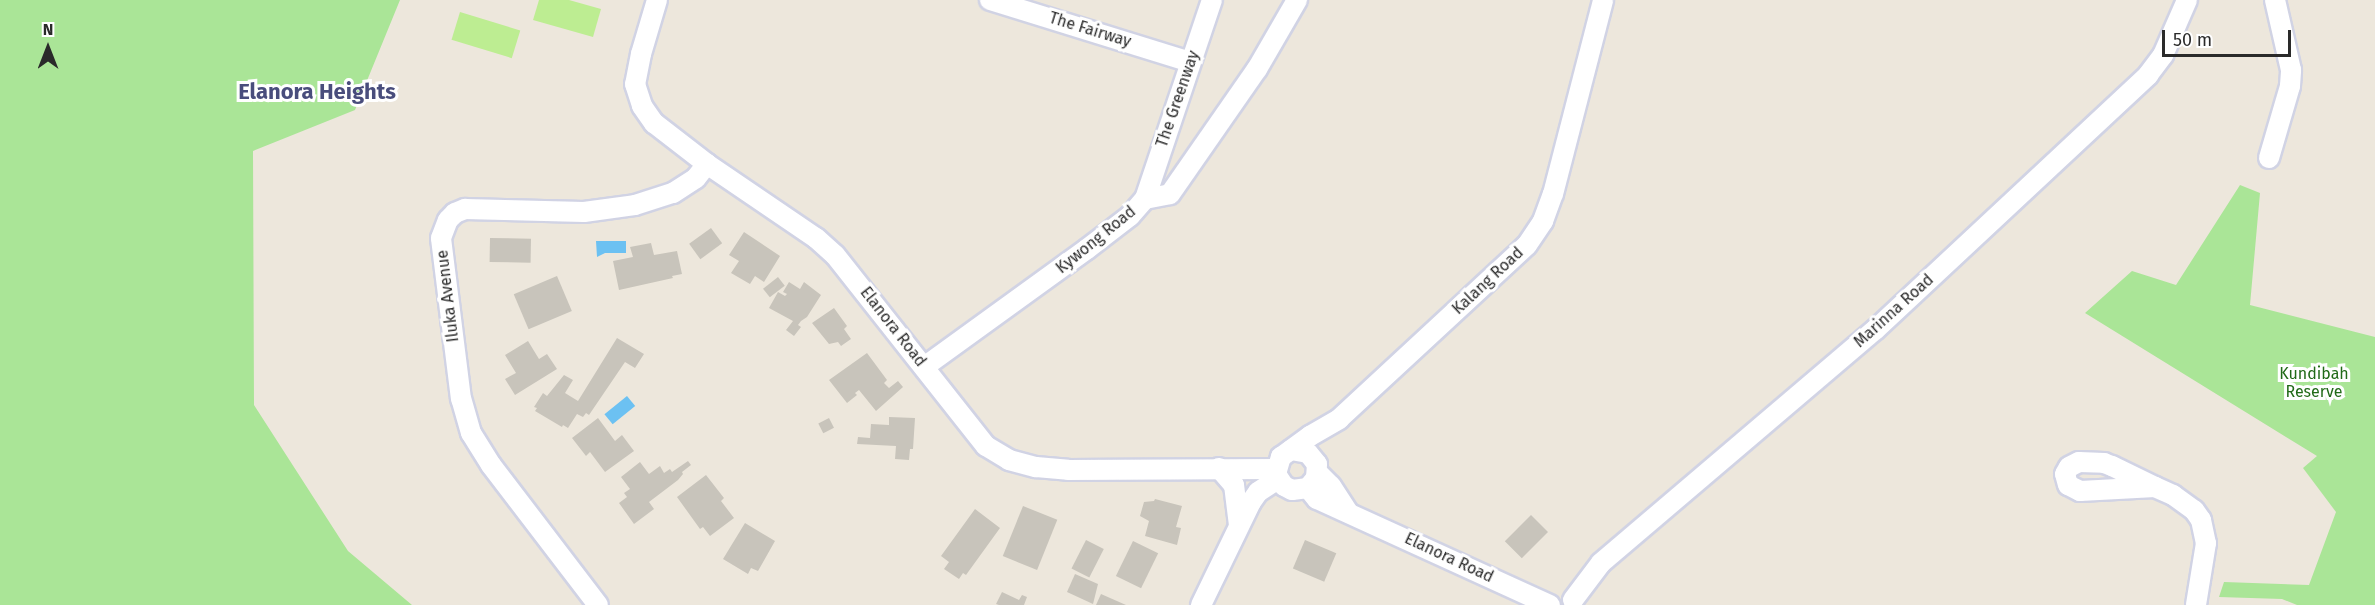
<!DOCTYPE html>
<style>
body{margin:0}
#map{position:relative;width:2375px;height:605px;overflow:hidden;background:#ede7dc;font-family:"Fira Sans",sans-serif}
div>[style]{position:absolute}
.green>*{inset:0;background:#aae597}
.pitch>*{inset:0;background:#bded92;transform-origin:0 0}
.water>*{inset:0;background:#6cc1f2;transform-origin:0 0}
.building>*{inset:0;background:#c8c4bb;transform-origin:0 0}
.roads{filter:drop-shadow(2px 0 #d1d3e4) drop-shadow(-2px 0 #d1d3e4) drop-shadow(0 2px #d1d3e4) drop-shadow(0 -2px #d1d3e4)}
.minor>*{height:20px;margin:-10px;padding:0 10px;transform-origin:10px;border-radius:10px;background:#fff}
span{translate:-50% -50%;white-space:nowrap;text-align:center;line-height:1.15;-webkit-text-stroke:6px #fff;paint-order:stroke}
.street-label{font-size:16px;color:#2a2a2a}
.park-label{font-size:16px;color:#216a18}
.district-label{font-size:22px;color:#494d7c;font-weight:700}
.north{position:absolute;left:18px;top:18px;width:60px;height:60px;-webkit-text-stroke:4px #fff;paint-order:stroke;rotate:0deg;font-size:16px;font-weight:700;line-height:24px;text-align:center;color:#2a2a2a}
.north::after{content:'';display:block;margin:auto;width:21px;height:27px;background:#2a2a2a;clip-path:polygon(50% 0,100% 100%,50% 72%,0 100%)}
.scale{position:absolute;left:2162px;top:30px;width:129px;height:27px;box-sizing:border-box;border:3px solid #2a2a2a;border-top:0;padding-left:8px;font-size:18px;line-height:21px;white-space:nowrap;color:#2a2a2a;-webkit-text-stroke:4px #fff;paint-order:stroke}
</style>
<div id="map">
<div class="green">
<i style="clip-path:polygon(0 0,400px 0,355px 110px,253px 151px,254px 405px,348px 551px,412px 605px,0 605px)"></i>
<i style="clip-path:polygon(2240px 185px,2260px 193px,2250px 305px,2375px 337px,2375px 605px,2297px 605px,2282px 599px,2219px 597px,2224px 582px,2309px 585px,2336px 512px,2303px 468px,2317px 456px,2085px 313px,2132px 271px,2176px 285px)"></i>
</div>
<div class="pitch">
<i style="clip-path:polygon(539px 0,569px 0,601px 9px,593px 37px,533px 20px)"></i>
<i style="left:460px;top:12px;width:63px;height:29px;rotate:17deg"></i>
</div>
<div class="water">
<i style="clip-path:polygon(596px 241px,626px 241px,626px 253px,605px 253px,597px 257px)"></i>
<i style="left:627px;top:396px;width:13px;height:29px;rotate:51deg"></i>
</div>
<div class="building">
<i style="left:711px;top:228px;width:19px;height:27px;rotate:54deg"></i>
<i style="clip-path:polygon(744px 232px,780px 256px,764px 282px,755px 276px,750px 284px,731px 273px,739px 261px,729px 255px)"></i>
<i style="left:490px;top:238px;width:41px;height:24px;rotate:1deg"></i>
<i style="clip-path:polygon(651px 243px,654px 255px,677px 251px,682px 274px,672px 276px,673px 278px,619px 290px,613px 261px,633px 257px,630px 247px)"></i>
<i style="left:557px;top:276px;width:38px;height:47px;rotate:67deg"></i>
<i style="left:778px;top:277px;width:11px;height:19px;rotate:52deg"></i>
<i style="clip-path:polygon(789px 282px,800px 289px,804px 282px,821px 295px,807px 317px,801px 321px,798px 325px,801px 327px,794px 336px,786px 330px,793px 321px,769px 308px,778px 292px,785px 296px,787px 294px,783px 292px)"></i>
<i style="clip-path:polygon(834px 308px,847px 326px,844px 329px,851px 339px,841px 346px,838px 342px,829px 344px,812px 323px)"></i>
<i style="clip-path:polygon(617px 338px,644px 354px,635px 368px,625px 362px,589px 415px,586px 413px,583px 417px,577px 414px,568px 428px,563px 425px,562px 427px,535px 411px,537px 408px,534px 407px,543px 393px,547px 396px,564px 375px,573px 380px,565px 393px,578px 401px)"></i>
<i style="clip-path:polygon(528px 341px,539px 359px,547px 354px,557px 369px,515px 395px,505px 379px,516px 373px,505px 355px)"></i>
<i style="clip-path:polygon(867px 353px,887px 380px,884px 383px,889px 388px,898px 381px,903px 387px,876px 411px,859px 390px,855px 393px,857px 395px,847px 403px,829px 380px)"></i>
<i style="clip-path:polygon(889px 417px,915px 418px,913px 449px,910px 449px,909px 460px,895px 459px,896px 446px,857px 444px,858px 437px,870px 438px,871px 424px,889px 425px)"></i>
<i style="clip-path:polygon(598px 418px,615px 441px,622px 435px,634px 451px,605px 472px,590px 452px,586px 456px,572px 438px)"></i>
<i style="left:829px;top:418px;width:11px;height:12px;rotate:63deg"></i>
<i style="clip-path:polygon(688px 461px,691px 465px,682px 472px,683px 474px,678px 480px,649px 502px,654px 509px,634px 524px,619px 503px,627px 497px,624px 493px,630px 489px,621px 477px,640px 462px,649px 474px,660px 466px,664px 473px,670px 469px,672px 472px)"></i>
<i style="clip-path:polygon(706px 475px,724px 498px,721px 501px,734px 518px,710px 536px,703px 527px,700px 529px,677px 497px)"></i>
<i style="clip-path:polygon(1155px 499px,1182px 506px,1176px 527px,1181px 528px,1177px 545px,1145px 536px,1149px 521px,1140px 516px,1144px 502px,1154px 501px)"></i>
<i style="left:1023px;top:506px;width:37px;height:54px;rotate:22deg"></i>
<i style="clip-path:polygon(975px 509px,1000px 528px,966px 575px,963px 573px,959px 579px,944px 569px,949px 562px,941px 556px)"></i>
<i style="left:1531px;top:515px;width:24px;height:37px;rotate:45deg"></i>
<i style="clip-path:polygon(745px 523px,775px 541px,758px 571px,751px 568px,748px 574px,723px 559px)"></i>
<i style="left:1086px;top:540px;width:20px;height:32px;rotate:27deg"></i>
<i style="left:1305px;top:540px;width:34px;height:31px;rotate:23deg"></i>
<i style="left:1133px;top:541px;width:28px;height:39px;rotate:26deg"></i>
<i style="clip-path:polygon(1075px 574px,1098px 584px,1093px 604px,1067px 592px)"></i>
<i style="clip-path:polygon(1002px 592px,1019px 600px,1022px 595px,1027px 597px,1024px 605px,999px 605px,996px 604px)"></i>
<i style="clip-path:polygon(1101px 594px,1126px 605px,1096px 605px)"></i>
</div>
<div class="roads">
<div class="minor">
<i style="left:657px;top:0;width:56px;rotate:106.5deg"></i>
<i style="left:641px;top:54px;width:31px;rotate:101deg"></i>
<i style="left:635px;top:84px;width:23px;rotate:72deg"></i>
<i style="left:642px;top:106px;width:21px;rotate:55deg"></i>
<i style="left:654px;top:123px;width:67px;rotate:37.7deg"></i>
<i style="left:707px;top:164px;width:132px;rotate:34.2deg"></i>
<i style="left:816px;top:238px;width:25px;rotate:42deg"></i>
<i style="left:835px;top:255px;width:243px;rotate:51.7deg"></i>
<i style="left:986px;top:446px;width:27px;rotate:31deg"></i>
<i style="left:1009px;top:460px;width:28px;rotate:15deg"></i>
<i style="left:1036px;top:467px;width:32px;rotate:5deg"></i>
<i style="left:1068px;top:470px;width:208px;rotate:-0.3deg"></i>
<i style="left:990px;top:0;width:209px;rotate:17.2deg"></i>
<i style="left:2269px;top:158px;width:75px;rotate:-73.7deg"></i>
<i style="left:2290px;top:86px;width:16px;rotate:-86deg"></i>
<i style="left:2291px;top:70px;width:72px;rotate:-102.9deg"></i>
<i style="left:1145px;top:199px;width:210px;rotate:-71.4deg"></i>
<i style="left:924px;top:367px;width:201px;rotate:-35.9deg"></i>
<i style="left:1087px;top:249px;width:54px;rotate:-37.5deg"></i>
<i style="left:1130px;top:216px;width:23px;rotate:-49deg"></i>
<i style="left:1145px;top:199px;width:25px;rotate:-11deg"></i>
<i style="left:1170px;top:194px;width:152px;rotate:-55.2deg"></i>
<i style="left:1257px;top:69px;width:80px;rotate:-59.9deg"></i>
<i style="left:1291px;top:450px;width:17px;rotate:10deg"></i>
<i style="left:1308px;top:453px;width:14px;rotate:51deg"></i>
<i style="left:1317px;top:464px;width:14px;rotate:94deg"></i>
<i style="left:1316px;top:478px;width:13px;rotate:129deg"></i>
<i style="left:1308px;top:488px;width:16px;rotate:173deg"></i>
<i style="left:1292px;top:490px;width:9px;rotate:-153deg"></i>
<i style="left:1284px;top:486px;width:14px;rotate:-124deg"></i>
<i style="left:1276px;top:474px;width:18px;rotate:-74deg"></i>
<i style="left:1281px;top:457px;width:36px;rotate:-36deg"></i>
<i style="left:1310px;top:436px;width:34px;rotate:-30deg"></i>
<i style="left:1339px;top:419px;width:256px;rotate:-42.8deg"></i>
<i style="left:1527px;top:245px;width:29px;rotate:-56deg"></i>
<i style="left:1543px;top:221px;width:29px;rotate:-70deg"></i>
<i style="left:1553px;top:194px;width:200px;rotate:-75.5deg"></i>
<i style="left:1219px;top:468px;width:23px;rotate:49deg"></i>
<i style="left:1234px;top:485px;width:40px;rotate:82.9deg"></i>
<i style="left:1318px;top:473px;width:18px;rotate:45deg"></i>
<i style="left:1331px;top:486px;width:31px;rotate:57deg"></i>
<i style="left:2155px;top:487px;width:75px;rotate:176.9deg"></i>
<i style="left:2080px;top:491px;width:13px;rotate:-153deg"></i>
<i style="left:2068px;top:485px;width:11px;rotate:-105deg"></i>
<i style="left:2065px;top:474px;width:8px;rotate:-60deg"></i>
<i style="left:2069px;top:467px;width:11px;rotate:-27deg"></i>
<i style="left:2079px;top:462px;width:25px;rotate:2deg"></i>
<i style="left:2104px;top:463px;width:9px;rotate:21deg"></i>
<i style="left:2112px;top:466px;width:48px;rotate:26deg"></i>
<i style="left:2155px;top:487px;width:20px;rotate:24deg"></i>
<i style="left:2173px;top:495px;width:26px;rotate:36deg"></i>
<i style="left:2194px;top:510px;width:12px;rotate:55deg"></i>
<i style="left:2201px;top:520px;width:24px;rotate:78deg"></i>
<i style="left:2206px;top:543px;width:63px;rotate:99.2deg"></i>
<i style="left:1308px;top:488px;width:14px;rotate:51deg"></i>
<i style="left:1317px;top:499px;width:256px;rotate:24.5deg"></i>
<i style="left:1573px;top:600px;width:46px;rotate:-52.9deg"></i>
<i style="left:1601px;top:563px;width:360px;rotate:-40.4deg"></i>
<i style="left:1875px;top:330px;width:374px;rotate:-43deg"></i>
<i style="left:2148px;top:75px;width:25px;rotate:-53deg"></i>
<i style="left:2163px;top:55px;width:60px;rotate:-66.4deg"></i>
<i style="left:598px;top:605px;width:176px;rotate:-127.4deg"></i>
<i style="left:491px;top:465px;width:38px;rotate:-122deg"></i>
<i style="left:471px;top:433px;width:35px;rotate:-106deg"></i>
<i style="left:461px;top:399px;width:162px;rotate:-97.1deg"></i>
<i style="left:441px;top:238px;width:19px;rotate:-69deg"></i>
<i style="left:448px;top:220px;width:10px;rotate:-45deg"></i>
<i style="left:455px;top:213px;width:11px;rotate:-22deg"></i>
<i style="left:465px;top:209px;width:119px;rotate:1.4deg"></i>
<i style="left:584px;top:212px;width:51px;rotate:-7.8deg"></i>
<i style="left:635px;top:205px;width:40px;rotate:-18deg"></i>
<i style="left:673px;top:193px;width:27px;rotate:-33deg"></i>
<i style="left:696px;top:178px;width:18px;rotate:-52deg"></i>
<i style="left:1201px;top:605px;width:114px;rotate:-64.1deg"></i>
<i style="left:1251px;top:502px;width:12px;rotate:-55deg"></i>
<i style="left:1258px;top:492px;width:24px;rotate:-33deg"></i>
</div>
</div>
<div class="street-label">
<span style="left:1090px;top:30px;rotate:17deg">The Fairway</span>
<span style="left:1178px;top:99px;rotate:-71deg">The Greenway</span>
<span style="left:1096px;top:240px;rotate:-39deg">Kywong Road</span>
<span style="left:1488px;top:281px;rotate:-43deg">Kalang Road</span>
<span style="left:448px;top:296px;rotate:-97deg">Iluka Avenue</span>
<span style="left:1894px;top:311px;rotate:-42deg">Marinna Road</span>
<span style="left:893px;top:327px;rotate:52deg">Elanora Road</span>
<span style="left:1449px;top:558px;rotate:25deg">Elanora Road</span>
</div>
<div class="park-label">
<span style="left:2314px;top:383px">Kundibah<br>Reserve</span>
</div>
<div class="district-label">
<span style="left:317px;top:92px">Elanora Heights</span>
</div>
<div class="north">N</div>
<div class="scale">50 m</div>
</div>
